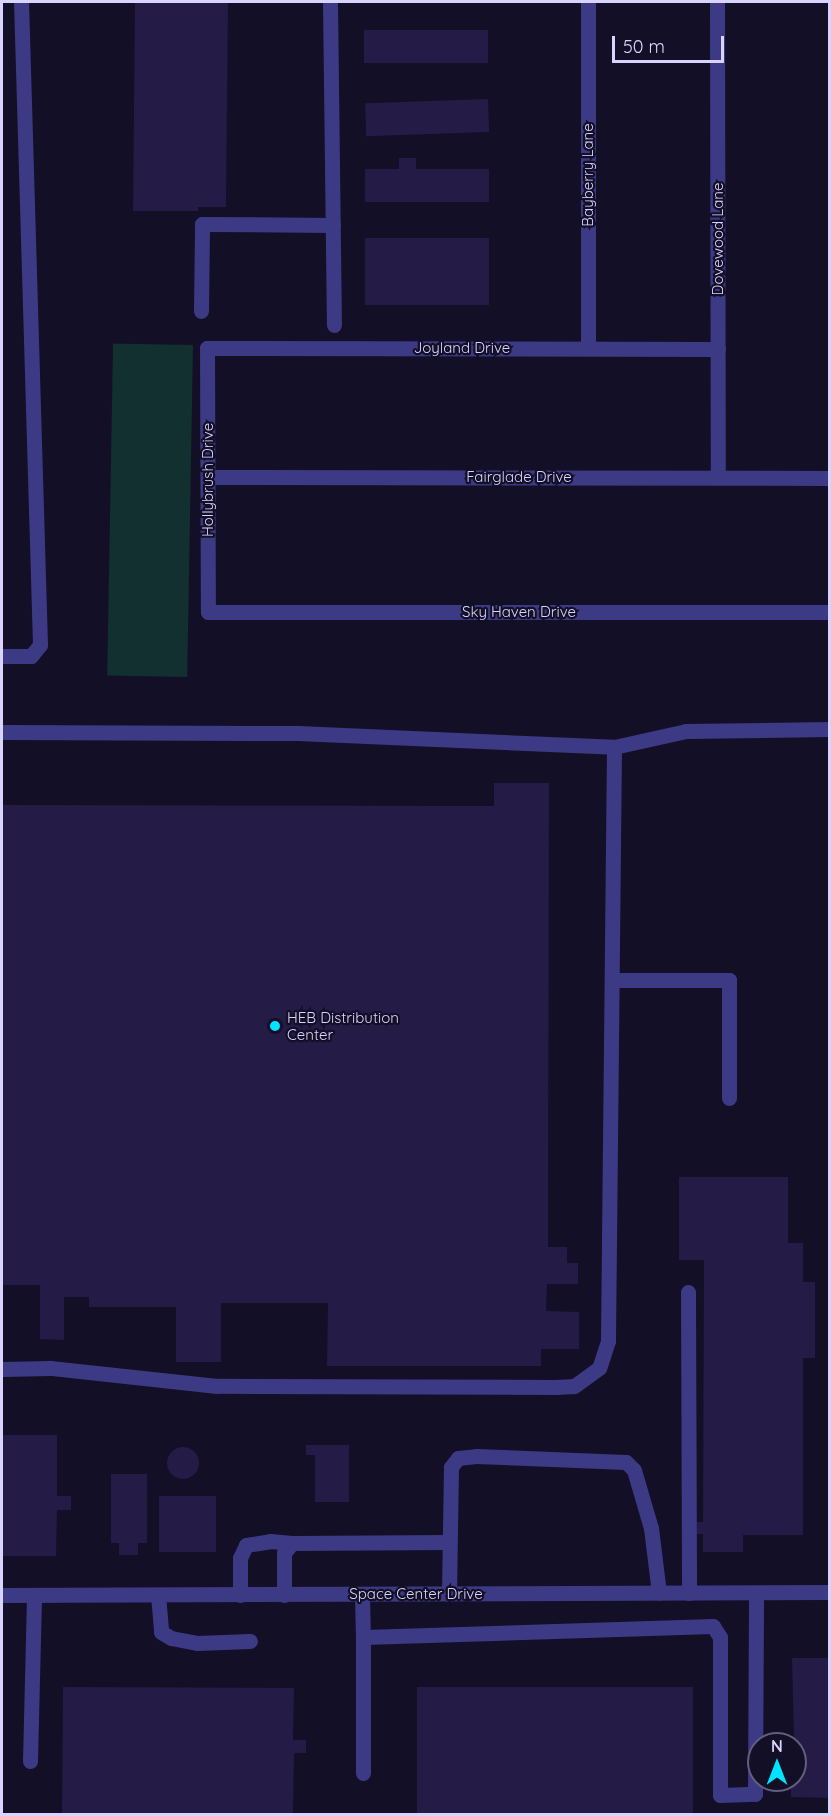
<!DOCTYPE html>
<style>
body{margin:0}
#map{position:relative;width:831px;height:1816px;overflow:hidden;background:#130f26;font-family:Quicksand,sans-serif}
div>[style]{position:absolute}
.green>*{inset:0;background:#12302f;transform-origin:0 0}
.building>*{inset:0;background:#241b47;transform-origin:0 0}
.round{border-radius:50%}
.minor>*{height:15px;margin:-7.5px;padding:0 7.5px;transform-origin:7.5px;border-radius:7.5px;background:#3d3a85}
.dots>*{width:16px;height:16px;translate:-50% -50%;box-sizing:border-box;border:3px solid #130f26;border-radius:50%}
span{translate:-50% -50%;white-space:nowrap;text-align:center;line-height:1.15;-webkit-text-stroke:4.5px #130f26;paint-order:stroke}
.street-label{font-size:15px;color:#d9d4ff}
.poi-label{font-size:15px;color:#d9d4ff}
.left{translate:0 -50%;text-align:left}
.frame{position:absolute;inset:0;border:3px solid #d9d4ff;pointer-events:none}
.north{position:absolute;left:747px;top:1732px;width:60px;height:60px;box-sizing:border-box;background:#130f26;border:2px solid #625e7d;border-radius:50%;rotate:0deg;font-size:16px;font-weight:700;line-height:24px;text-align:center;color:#d9d4ff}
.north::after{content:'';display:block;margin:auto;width:21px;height:27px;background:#00e5ff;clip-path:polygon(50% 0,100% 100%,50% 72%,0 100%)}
.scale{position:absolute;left:612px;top:36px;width:112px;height:27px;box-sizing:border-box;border:3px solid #d9d4ff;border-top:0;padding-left:8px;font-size:18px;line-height:21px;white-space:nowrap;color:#d9d4ff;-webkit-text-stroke:4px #130f26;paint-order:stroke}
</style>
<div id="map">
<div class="green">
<i style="left:193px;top:345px;width:332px;height:80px;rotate:91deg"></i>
</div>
<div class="building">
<i style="clip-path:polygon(135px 2px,228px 2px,226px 207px,198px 207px,198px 211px,133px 211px)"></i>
<i style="left:488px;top:30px;width:33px;height:124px;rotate:90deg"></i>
<i style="left:488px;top:99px;width:33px;height:123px;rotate:88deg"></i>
<i style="clip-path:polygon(399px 158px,416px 158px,416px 169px,489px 169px,489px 202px,365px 202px,365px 169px,399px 169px)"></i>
<i style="left:365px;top:238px;width:124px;height:67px"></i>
<i style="clip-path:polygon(494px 783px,549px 783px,548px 1247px,567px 1247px,567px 1263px,578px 1263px,578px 1284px,547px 1284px,546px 1311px,579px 1312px,579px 1349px,541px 1349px,541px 1366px,327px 1366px,328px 1303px,221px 1303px,221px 1362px,176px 1362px,176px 1307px,89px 1307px,89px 1297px,64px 1297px,64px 1340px,40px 1339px,40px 1285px,2px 1285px,2px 805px,494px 806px)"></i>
<i style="clip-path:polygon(679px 1177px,788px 1177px,788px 1243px,803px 1243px,803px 1282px,815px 1282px,815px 1358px,803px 1358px,803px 1535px,743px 1535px,743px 1552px,703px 1552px,703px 1534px,697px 1534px,697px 1522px,703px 1522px,704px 1260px,679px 1260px)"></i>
<i style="clip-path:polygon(2px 1435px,57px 1435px,57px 1496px,71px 1496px,71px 1510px,57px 1510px,56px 1556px,2px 1556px)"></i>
<i style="clip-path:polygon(306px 1445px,349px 1445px,349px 1502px,315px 1502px,315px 1455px,306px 1455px)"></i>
<i class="round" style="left:167px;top:1447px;width:32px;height:32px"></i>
<i style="clip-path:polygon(111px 1474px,147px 1474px,147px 1543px,138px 1543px,138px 1555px,119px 1555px,119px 1543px,111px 1543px)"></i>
<i style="left:159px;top:1496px;width:57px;height:56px"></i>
<i style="clip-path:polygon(792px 1658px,830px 1658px,830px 1798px,791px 1797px,791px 1780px,795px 1780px)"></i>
<i style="clip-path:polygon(63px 1687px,294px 1688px,293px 1740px,306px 1740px,306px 1753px,294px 1753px,293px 1814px,62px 1814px)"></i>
<i style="left:417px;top:1687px;width:276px;height:127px"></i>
</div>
<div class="minor">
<i style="left:330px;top:2px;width:323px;rotate:89.3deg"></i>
<i style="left:588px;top:2px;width:346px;rotate:90deg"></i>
<i style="left:717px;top:2px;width:475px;rotate:89.9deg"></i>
<i style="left:201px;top:311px;width:87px;rotate:-89.3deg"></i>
<i style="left:202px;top:224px;width:131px;rotate:0.4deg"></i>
<i style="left:718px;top:349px;width:511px;rotate:-179.89deg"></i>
<i style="left:207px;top:348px;width:264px;rotate:89.8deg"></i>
<i style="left:208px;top:612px;width:622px"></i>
<i style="left:209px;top:477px;width:621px;rotate:0.09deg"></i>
<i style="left:2px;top:656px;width:29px"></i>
<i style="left:31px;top:656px;width:14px;rotate:-51deg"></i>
<i style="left:40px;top:645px;width:643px;rotate:-91.69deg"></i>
<i style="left:2px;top:732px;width:296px;rotate:0.2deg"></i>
<i style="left:298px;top:733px;width:316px;rotate:2.5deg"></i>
<i style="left:614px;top:747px;width:594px;rotate:90.58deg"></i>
<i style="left:608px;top:1341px;width:28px;rotate:108deg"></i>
<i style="left:599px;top:1368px;width:31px;rotate:144deg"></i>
<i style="left:574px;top:1386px;width:18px;rotate:177deg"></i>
<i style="left:556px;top:1387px;width:339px;rotate:-179.8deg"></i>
<i style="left:217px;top:1386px;width:168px;rotate:-173.8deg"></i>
<i style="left:50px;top:1368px;width:48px;rotate:178.8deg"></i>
<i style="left:614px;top:747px;width:74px;rotate:-12.5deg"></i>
<i style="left:686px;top:731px;width:144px;rotate:-0.8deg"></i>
<i style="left:612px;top:980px;width:117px"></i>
<i style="left:729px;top:980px;width:118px;rotate:90deg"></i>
<i style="left:688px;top:1292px;width:301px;rotate:89.8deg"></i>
<i style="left:362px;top:1594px;width:43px;rotate:88.7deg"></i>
<i style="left:363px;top:1637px;width:350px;rotate:-1.8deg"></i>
<i style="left:713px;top:1626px;width:13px;rotate:58deg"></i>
<i style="left:720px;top:1637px;width:158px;rotate:90deg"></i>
<i style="left:720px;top:1795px;width:35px;rotate:-2deg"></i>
<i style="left:755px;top:1794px;width:201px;rotate:-89.7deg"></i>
<i style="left:449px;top:1594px;width:127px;rotate:-89.1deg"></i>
<i style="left:451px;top:1467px;width:11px;rotate:-52deg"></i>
<i style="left:458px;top:1458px;width:18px;rotate:-6deg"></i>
<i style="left:476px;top:1456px;width:150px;rotate:2.3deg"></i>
<i style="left:626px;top:1462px;width:11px;rotate:45deg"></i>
<i style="left:634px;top:1470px;width:60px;rotate:73.7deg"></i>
<i style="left:651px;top:1528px;width:65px;rotate:83deg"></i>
<i style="left:2px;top:1595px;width:828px;rotate:-0.21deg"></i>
<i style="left:158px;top:1595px;width:37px;rotate:85deg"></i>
<i style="left:161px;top:1632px;width:12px;rotate:31deg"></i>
<i style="left:171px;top:1638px;width:26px;rotate:11deg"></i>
<i style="left:197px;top:1643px;width:53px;rotate:-2.2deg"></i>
<i style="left:240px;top:1595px;width:37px;rotate:-90deg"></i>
<i style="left:240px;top:1558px;width:14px;rotate:-65deg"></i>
<i style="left:246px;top:1545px;width:24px;rotate:-9deg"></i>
<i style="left:270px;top:1541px;width:22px;rotate:5deg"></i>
<i style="left:284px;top:1595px;width:42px;rotate:-90deg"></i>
<i style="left:284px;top:1553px;width:13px;rotate:-51deg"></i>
<i style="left:292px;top:1543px;width:157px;rotate:-0.4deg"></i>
<i style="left:363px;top:1637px;width:136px;rotate:90deg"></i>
<i style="left:30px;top:1761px;width:166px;rotate:-88.6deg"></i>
</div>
<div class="dots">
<i style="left:275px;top:1026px;background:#00e5ff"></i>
</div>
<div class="street-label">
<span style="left:588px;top:175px;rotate:-90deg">Bayberry Lane</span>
<span style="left:718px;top:239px;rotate:-90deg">Dovewood Lane</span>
<span style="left:462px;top:348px">Joyland Drive</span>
<span style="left:519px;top:477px">Fairglade Drive</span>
<span style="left:208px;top:480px;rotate:-90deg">Hollybrush Drive</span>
<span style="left:519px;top:612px">Sky Haven Drive</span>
<span style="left:416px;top:1594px">Space Center Drive</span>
</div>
<div class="poi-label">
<span class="left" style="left:287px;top:1026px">HEB Distribution<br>Center</span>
</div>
<div class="frame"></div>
<div class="north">N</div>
<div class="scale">50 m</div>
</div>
